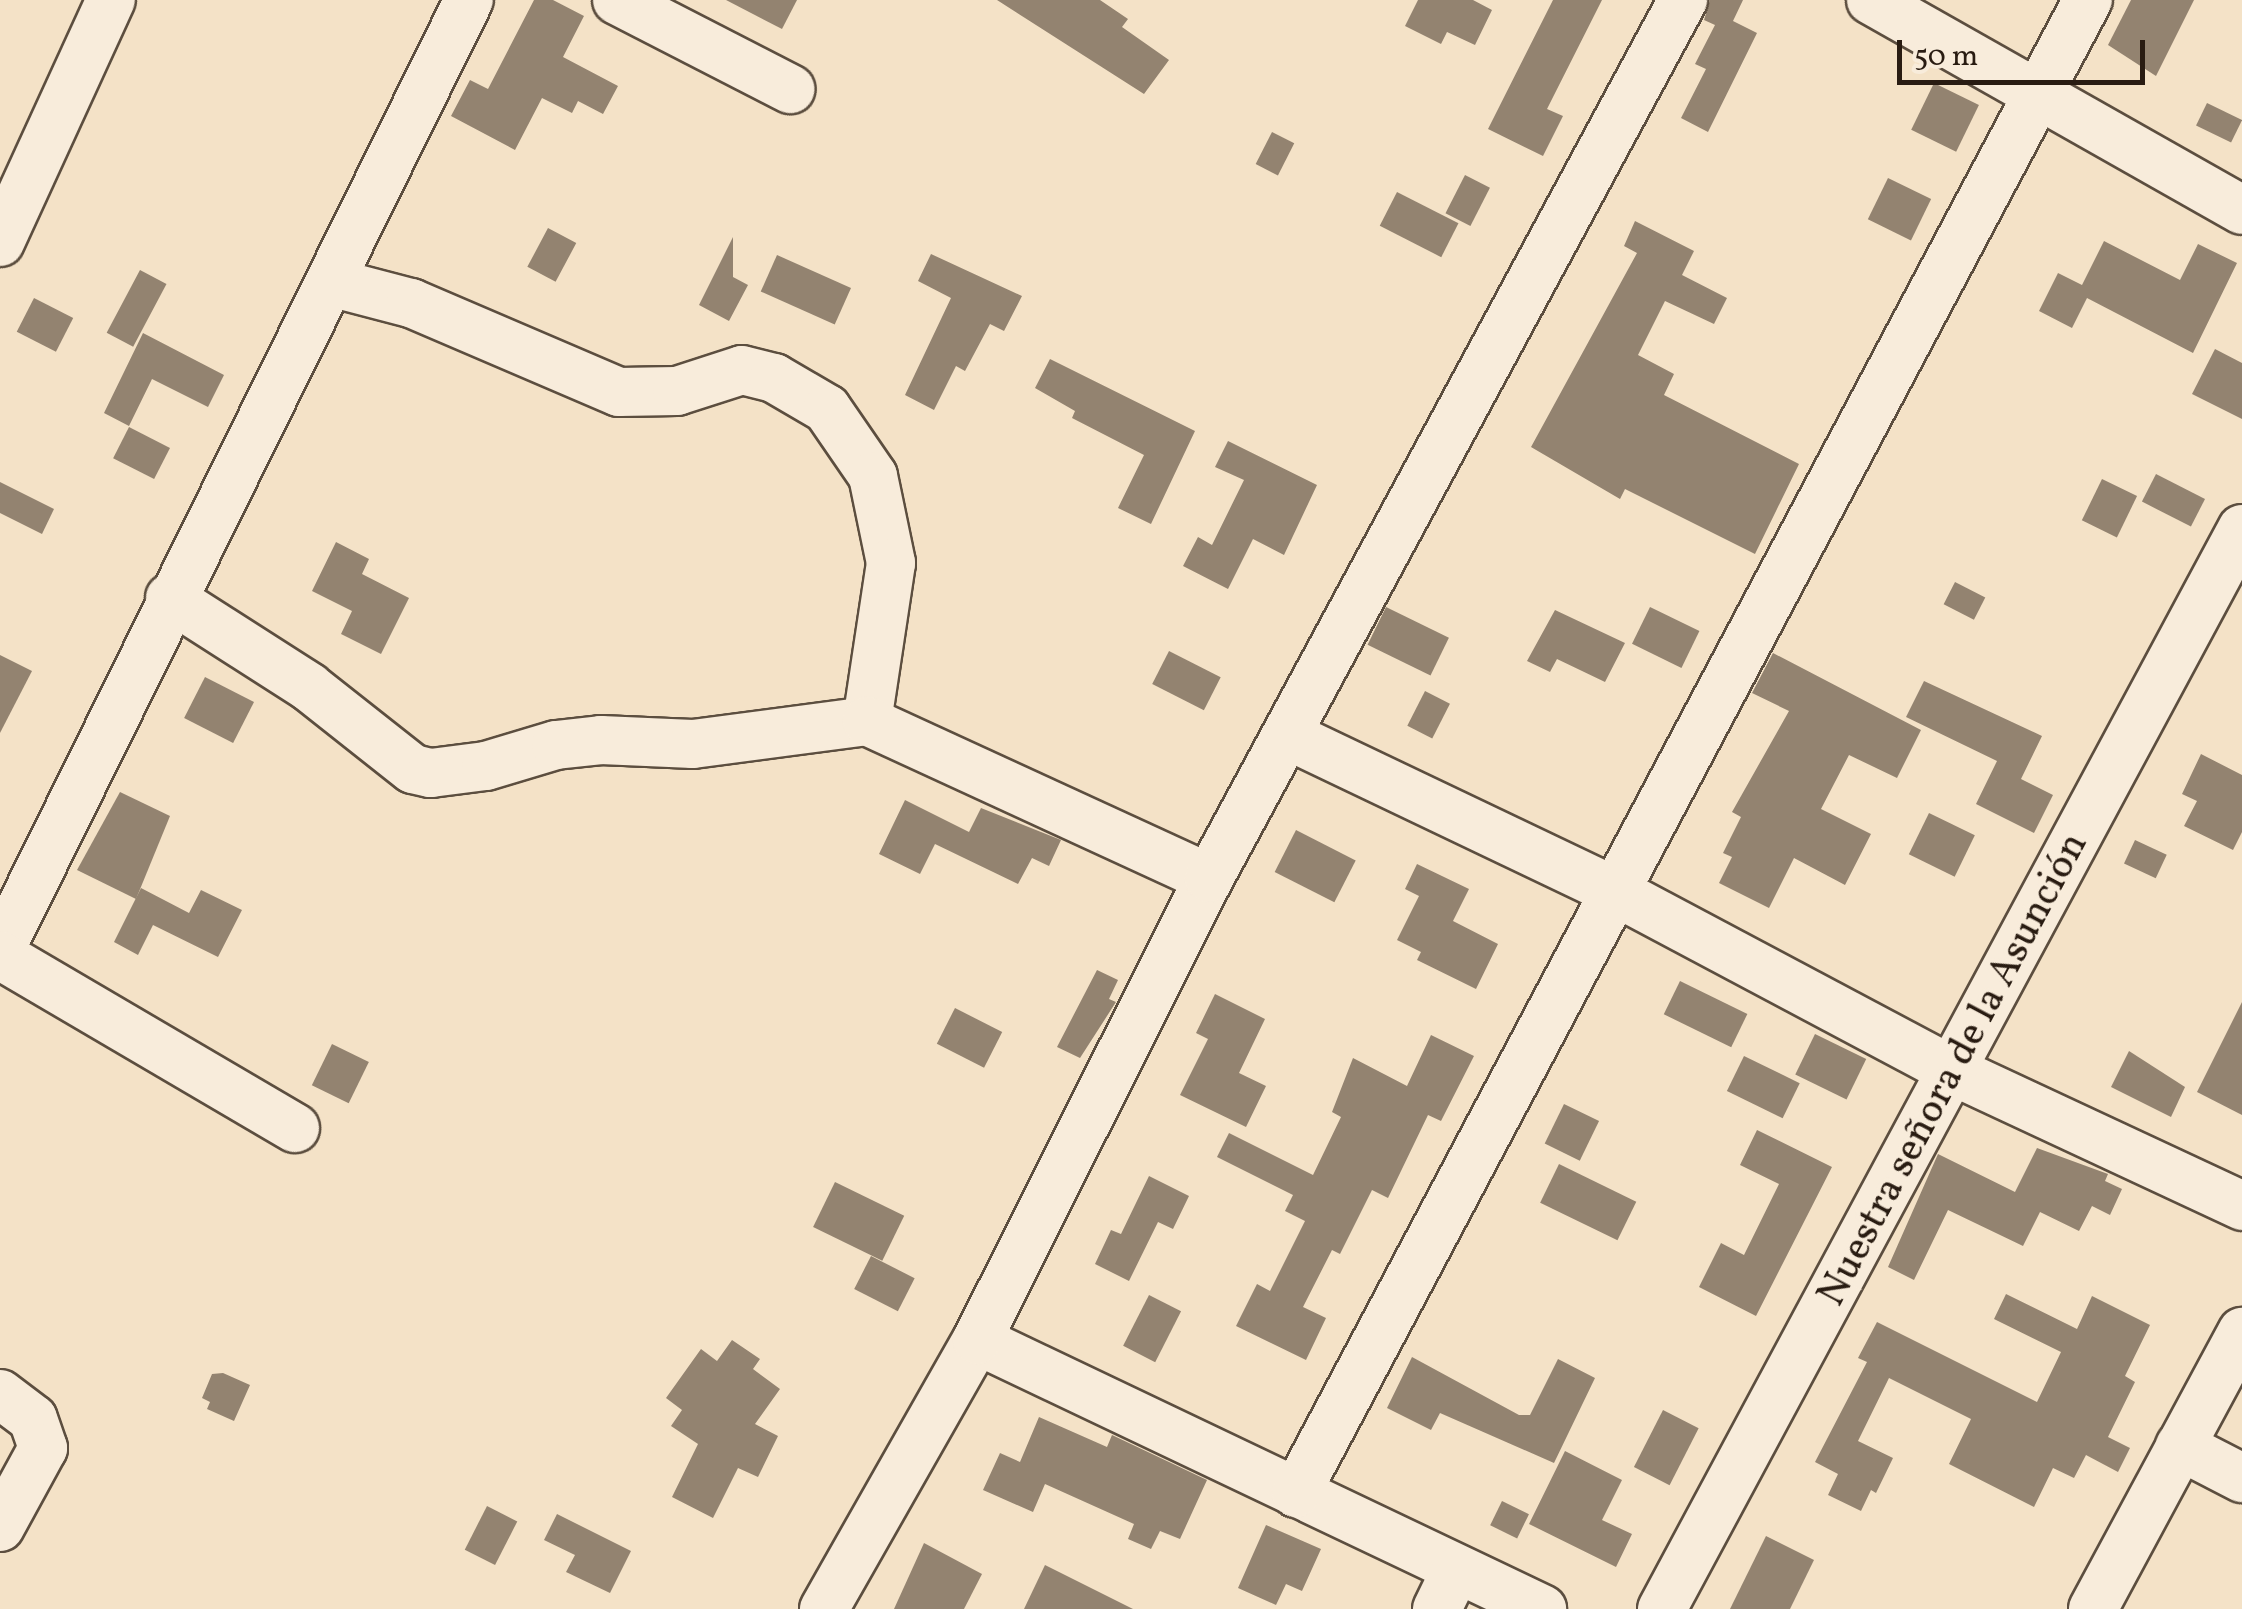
<!DOCTYPE html>
<meta charset="utf-8">
<style>
body{margin:0}
#map{position:relative;width:2242px;height:1609px;overflow:hidden;background:#f4e2c7;font-family:Vollkorn,serif}
div>[style]{position:absolute}
.building>*{inset:0;background:#938370;transform-origin:0 0}
.roads{filter:drop-shadow(2px 0 #5c4e3f) drop-shadow(-2px 0 #5c4e3f) drop-shadow(0 2px #5c4e3f) drop-shadow(0 -2px #5c4e3f)}
.minor>*{height:48px;margin:-24px;padding:0 24px;transform-origin:24px;border-radius:24px;background:#f8ecdb}
span{translate:-50% -50%;white-space:nowrap;text-align:center;line-height:1.15;-webkit-text-stroke:8px #f8ecdb;paint-order:stroke}
.street-label{font-size:40px;color:#291c12}
.scale{position:absolute;left:1897px;top:40px;width:248px;height:45px;box-sizing:border-box;border:5px solid #291c12;border-top:0;padding-left:12px;font-size:30px;line-height:35px;white-space:nowrap;color:#291c12;-webkit-text-stroke:8px #f8ecdb;paint-order:stroke}
</style>
<div id="map">
<div class="building">
<i style="clip-path:polygon(534px 0,553px 0,584px 16px,563px 57px,618px 86px,603px 114px,578px 101px,572px 113px,542px 98px,515px 150px,451px 116px,470px 80px,488px 89px)"></i>
<i style="clip-path:polygon(726px 0,797px 0,782px 29px)"></i>
<i style="clip-path:polygon(997px 0,1100px 0,1128px 19px,1122px 27px,1169px 60px,1144px 94px)"></i>
<i style="clip-path:polygon(1418px 0,1473px 0,1492px 10px,1475px 45px,1447px 32px,1441px 44px,1405px 26px)"></i>
<i style="clip-path:polygon(1553px 0,1602px 0,1547px 109px,1563px 116px,1543px 156px,1488px 129px)"></i>
<i style="clip-path:polygon(1710px 0,1743px 0,1733px 21px,1757px 33px,1708px 132px,1681px 118px,1706px 69px,1695px 64px,1715px 25px,1704px 20px)"></i>
<i style="clip-path:polygon(2131px 0,2194px 0,2156px 76px,2108px 45px)"></i>
<i style="left:1934px;top:83px;width:50px;height:52px;rotate:26deg"></i>
<i style="left:2207px;top:103px;width:39px;height:25px;rotate:26deg"></i>
<i style="left:1272px;top:132px;width:25px;height:36px;rotate:27deg"></i>
<i style="left:1465px;top:175px;width:28px;height:43px;rotate:27deg"></i>
<i style="left:1888px;top:178px;width:48px;height:46px;rotate:26deg"></i>
<i style="left:1397px;top:192px;width:69px;height:38px;rotate:27deg"></i>
<i style="clip-path:polygon(1635px 221px,1694px 251px,1682px 275px,1727px 298px,1714px 324px,1665px 301px,1638px 355px,1674px 374px,1664px 395px,1799px 464px,1755px 554px,1625px 489px,1620px 499px,1531px 447px,1637px 253px,1624px 246px)"></i>
<i style="left:548px;top:228px;width:32px;height:44px;rotate:28deg"></i>
<i style="clip-path:polygon(733px 237px,733px 277px,748px 285px,729px 321px,699px 305px)"></i>
<i style="clip-path:polygon(2104px 241px,2180px 280px,2198px 244px,2237px 263px,2193px 353px,2087px 298px,2072px 328px,2039px 311px,2058px 273px,2082px 285px)"></i>
<i style="clip-path:polygon(931px 254px,1022px 296px,1004px 331px,990px 324px,965px 371px,956px 366px,934px 410px,905px 395px,951px 298px,918px 281px)"></i>
<i style="left:777px;top:255px;width:81px;height:40px;rotate:24deg"></i>
<i style="left:140px;top:270px;width:30px;height:71px;rotate:28deg"></i>
<i style="left:34px;top:298px;width:44px;height:38px;rotate:27deg"></i>
<i style="clip-path:polygon(143px 333px,224px 375px,208px 407px,152px 379px,129px 426px,104px 413px)"></i>
<i style="clip-path:polygon(2215px 349px,2242px 363px,2242px 419px,2192px 394px)"></i>
<i style="clip-path:polygon(1050px 359px,1195px 431px,1151px 524px,1118px 508px,1144px 455px,1072px 418px,1075px 411px,1035px 388px)"></i>
<i style="left:129px;top:427px;width:46px;height:35px;rotate:27deg"></i>
<i style="clip-path:polygon(1228px 441px,1317px 485px,1284px 555px,1253px 539px,1228px 589px,1183px 566px,1198px 537px,1212px 545px,1244px 480px,1215px 467px)"></i>
<i style="left:2156px;top:474px;width:55px;height:31px;rotate:27deg"></i>
<i style="left:2102px;top:479px;width:39px;height:46px;rotate:26deg"></i>
<i style="clip-path:polygon(0 482px,54px 509px,42px 534px,0 513px)"></i>
<i style="clip-path:polygon(336px 542px,369px 559px,362px 574px,409px 598px,381px 654px,341px 634px,352px 611px,312px 591px)"></i>
<i style="left:1955px;top:582px;width:34px;height:25px;rotate:27deg"></i>
<i style="left:1386px;top:607px;width:70px;height:42px;rotate:26deg"></i>
<i style="left:1650px;top:607px;width:55px;height:41px;rotate:26deg"></i>
<i style="clip-path:polygon(1555px 610px,1625px 643px,1605px 682px,1557px 659px,1550px 672px,1527px 661px)"></i>
<i style="left:1169px;top:651px;width:58px;height:37px;rotate:27deg"></i>
<i style="clip-path:polygon(1773px 653px,1921px 730px,1897px 778px,1849px 755px,1821px 809px,1871px 834px,1845px 885px,1794px 858px,1769px 908px,1719px 883px,1732px 857px,1723px 853px,1741px 817px,1732px 812px,1789px 711px,1752px 693px)"></i>
<i style="clip-path:polygon(0 655px,32px 671px,0 733px)"></i>
<i style="left:205px;top:677px;width:55px;height:46px;rotate:27deg"></i>
<i style="clip-path:polygon(1924px 681px,2042px 736px,2021px 779px,2053px 795px,2034px 833px,1976px 804px,1997px 761px,1906px 717px)"></i>
<i style="left:1425px;top:691px;width:28px;height:39px;rotate:27deg"></i>
<i style="clip-path:polygon(2201px 754px,2242px 775px,2242px 832px,2233px 850px,2184px 826px,2197px 801px,2182px 794px)"></i>
<i style="clip-path:polygon(120px 792px,170px 816px,136px 899px,77px 870px)"></i>
<i style="clip-path:polygon(905px 800px,969px 832px,981px 808px,1061px 840px,1049px 866px,1032px 858px,1018px 884px,935px 844px,920px 874px,879px 854px)"></i>
<i style="left:1929px;top:813px;width:51px;height:46px;rotate:26deg"></i>
<i style="left:1296px;top:830px;width:67px;height:47px;rotate:27deg"></i>
<i style="left:2135px;top:840px;width:35px;height:26px;rotate:25deg"></i>
<i style="clip-path:polygon(1417px 864px,1469px 889px,1453px 921px,1498px 944px,1476px 989px,1417px 960px,1421px 952px,1397px 940px,1419px 896px,1405px 889px)"></i>
<i style="clip-path:polygon(141px 888px,189px 913px,201px 890px,242px 910px,218px 957px,153px 925px,138px 955px,114px 942px)"></i>
<i style="clip-path:polygon(1097px 970px,1118px 980px,1109px 999px,1116px 1002px,1080px 1058px,1057px 1047px)"></i>
<i style="left:1680px;top:981px;width:75px;height:37px;rotate:26deg"></i>
<i style="clip-path:polygon(1215px 994px,1265px 1019px,1239px 1073px,1266px 1086px,1246px 1127px,1180px 1095px,1208px 1039px,1196px 1033px)"></i>
<i style="clip-path:polygon(2242px 1002px,2242px 1115px,2197px 1092px)"></i>
<i style="left:955px;top:1008px;width:53px;height:40px;rotate:27deg"></i>
<i style="left:1815px;top:1034px;width:57px;height:45px;rotate:26deg"></i>
<i style="clip-path:polygon(1431px 1035px,1474px 1056px,1441px 1121px,1428px 1115px,1388px 1198px,1372px 1190px,1340px 1254px,1332px 1250px,1303px 1307px,1326px 1318px,1306px 1360px,1236px 1326px,1257px 1284px,1270px 1291px,1305px 1221px,1285px 1211px,1293px 1195px,1217px 1157px,1229px 1133px,1313px 1175px,1341px 1117px,1332px 1112px,1353px 1058px,1407px 1086px)"></i>
<i style="left:332px;top:1044px;width:41px;height:46px;rotate:26deg"></i>
<i style="clip-path:polygon(2129px 1051px,2185px 1087px,2171px 1117px,2111px 1087px)"></i>
<i style="left:1744px;top:1056px;width:62px;height:39px;rotate:26deg"></i>
<i style="left:1564px;top:1104px;width:39px;height:44px;rotate:26deg"></i>
<i style="clip-path:polygon(1757px 1130px,1832px 1167px,1756px 1316px,1699px 1287px,1721px 1243px,1744px 1255px,1779px 1184px,1740px 1165px)"></i>
<i style="clip-path:polygon(2037px 1148px,2108px 1174px,2105px 1181px,2122px 1189px,2110px 1215px,2092px 1206px,2079px 1231px,2040px 1212px,2023px 1246px,1948px 1210px,1914px 1280px,1888px 1267px,1938px 1154px,2015px 1192px)"></i>
<i style="left:1559px;top:1164px;width:86px;height:43px;rotate:26deg"></i>
<i style="clip-path:polygon(1149px 1176px,1189px 1196px,1173px 1229px,1158px 1222px,1129px 1281px,1095px 1264px,1111px 1230px,1121px 1234px)"></i>
<i style="left:835px;top:1182px;width:77px;height:50px;rotate:26deg"></i>
<i style="left:871px;top:1256px;width:49px;height:37px;rotate:27deg"></i>
<i style="clip-path:polygon(2006px 1294px,2077px 1329px,2092px 1296px,2150px 1325px,2125px 1376px,2135px 1382px,2108px 1437px,2130px 1448px,2118px 1472px,2086px 1455px,2074px 1478px,2053px 1468px,2034px 1507px,1949px 1464px,1971px 1419px,1889px 1378px,1858px 1441px,1893px 1458px,1876px 1493px,1871px 1490px,1861px 1511px,1828px 1495px,1838px 1474px,1815px 1462px,1867px 1362px,1858px 1358px,1877px 1322px,2037px 1402px,2061px 1352px,1994px 1319px)"></i>
<i style="left:1149px;top:1295px;width:36px;height:57px;rotate:27deg"></i>
<i style="clip-path:polygon(732px 1340px,760px 1359px,753px 1369px,780px 1389px,755px 1424px,778px 1436px,758px 1477px,738px 1468px,713px 1518px,672px 1497px,698px 1444px,671px 1426px,682px 1410px,666px 1398px,701px 1349px,717px 1361px)"></i>
<i style="clip-path:polygon(1412px 1357px,1519px 1415px,1530px 1415px,1558px 1359px,1595px 1378px,1554px 1463px,1440px 1413px,1431px 1430px,1387px 1408px)"></i>
<i style="clip-path:polygon(223px 1373px,250px 1385px,234px 1421px,207px 1409px,210px 1402px,202px 1398px,212px 1374px)"></i>
<i style="left:1663px;top:1410px;width:40px;height:64px;rotate:27deg"></i>
<i style="clip-path:polygon(1039px 1417px,1107px 1447px,1112px 1435px,1207px 1480px,1180px 1539px,1160px 1531px,1151px 1549px,1128px 1539px,1134px 1524px,1045px 1484px,1033px 1512px,983px 1490px,1000px 1453px,1020px 1462px)"></i>
<i style="clip-path:polygon(1565px 1451px,1622px 1480px,1602px 1520px,1632px 1534px,1616px 1567px,1529px 1524px)"></i>
<i style="left:1502px;top:1501px;width:30px;height:27px;rotate:26deg"></i>
<i style="left:487px;top:1506px;width:34px;height:49px;rotate:27deg"></i>
<i style="clip-path:polygon(557px 1514px,631px 1551px,610px 1593px,566px 1572px,575px 1555px,544px 1540px)"></i>
<i style="clip-path:polygon(1266px 1525px,1321px 1549px,1302px 1591px,1286px 1584px,1276px 1605px,1238px 1588px)"></i>
<i style="clip-path:polygon(1766px 1536px,1814px 1560px,1790px 1609px,1730px 1609px)"></i>
<i style="clip-path:polygon(924px 1543px,982px 1574px,964px 1609px,894px 1609px)"></i>
<i style="clip-path:polygon(1045px 1565px,1133px 1609px,1024px 1609px)"></i>
</div>
<div class="roads">
<div class="minor">
<i style="left:617px;top:0;width:195px;rotate:27.2deg"></i>
<i style="left:1871px;top:0;width:426px;rotate:29.5deg"></i>
<i style="left:0;top:242px;width:266px;rotate:-65.4deg"></i>
<i style="left:334px;top:283px;width:80px;rotate:14.6deg"></i>
<i style="left:411px;top:303px;width:226px;rotate:23.2deg"></i>
<i style="left:619px;top:392px;width:58px;rotate:-1deg"></i>
<i style="left:677px;top:391px;width:68px;rotate:-17.9deg"></i>
<i style="left:742px;top:370px;width:33px;rotate:14deg"></i>
<i style="left:774px;top:378px;width:61px;rotate:30.3deg"></i>
<i style="left:827px;top:409px;width:81px;rotate:55.5deg"></i>
<i style="left:873px;top:476px;width:89px;rotate:78.3deg"></i>
<i style="left:891px;top:563px;width:160px;rotate:98.6deg"></i>
<i style="left:170px;top:598px;width:165px;rotate:32.6deg"></i>
<i style="left:309px;top:687px;width:132px;rotate:38.3deg"></i>
<i style="left:413px;top:769px;width:18px;rotate:13deg"></i>
<i style="left:431px;top:773px;width:55px;rotate:-7.3deg"></i>
<i style="left:486px;top:766px;width:73px;rotate:-16.7deg"></i>
<i style="left:556px;top:745px;width:45px;rotate:-6.3deg"></i>
<i style="left:601px;top:740px;width:92px;rotate:2.5deg"></i>
<i style="left:693px;top:744px;width:176px;rotate:-7.5deg"></i>
<i style="left:867px;top:721px;width:376px;rotate:24.7deg"></i>
<i style="left:1287px;top:735px;width:365px;rotate:25.5deg"></i>
<i style="left:1616px;top:892px;width:384px;rotate:28deg"></i>
<i style="left:1955px;top:1072px;width:317px;rotate:25deg"></i>
<i style="left:0;top:950px;width:1059px;rotate:-63.73deg"></i>
<i style="left:0;top:955px;width:342px;rotate:30.4deg"></i>
<i style="left:977px;top:1340px;width:626px;rotate:25.46deg"></i>
<i style="left:0;top:1394px;width:41px;rotate:37.1deg"></i>
<i style="left:33px;top:1419px;width:31px;rotate:71deg"></i>
<i style="left:43px;top:1448px;width:90px;rotate:118.6deg"></i>
<i style="left:2180px;top:1446px;width:70px;rotate:27.3deg"></i>
<i style="left:1296px;top:1493px;width:1690px;rotate:-62.06deg"></i>
<i style="left:824px;top:1609px;width:309px;rotate:-60.4deg"></i>
<i style="left:977px;top:1340px;width:517px;rotate:-63.34deg"></i>
<i style="left:1209px;top:878px;width:998px;rotate:-61.64deg"></i>
<i style="left:1437px;top:1609px;width:41px;rotate:-64.1deg"></i>
<i style="left:1662px;top:1609px;width:1226px;rotate:-61.76deg"></i>
<i style="left:2093px;top:1609px;width:315px;rotate:-61.7deg"></i>
</div>
</div>
<div class="street-label">
<span style="left:1954px;top:1070px;rotate:-62deg">Nuestra señora de la Asunción</span>
</div>
<div class="scale">50 m</div>
</div>
